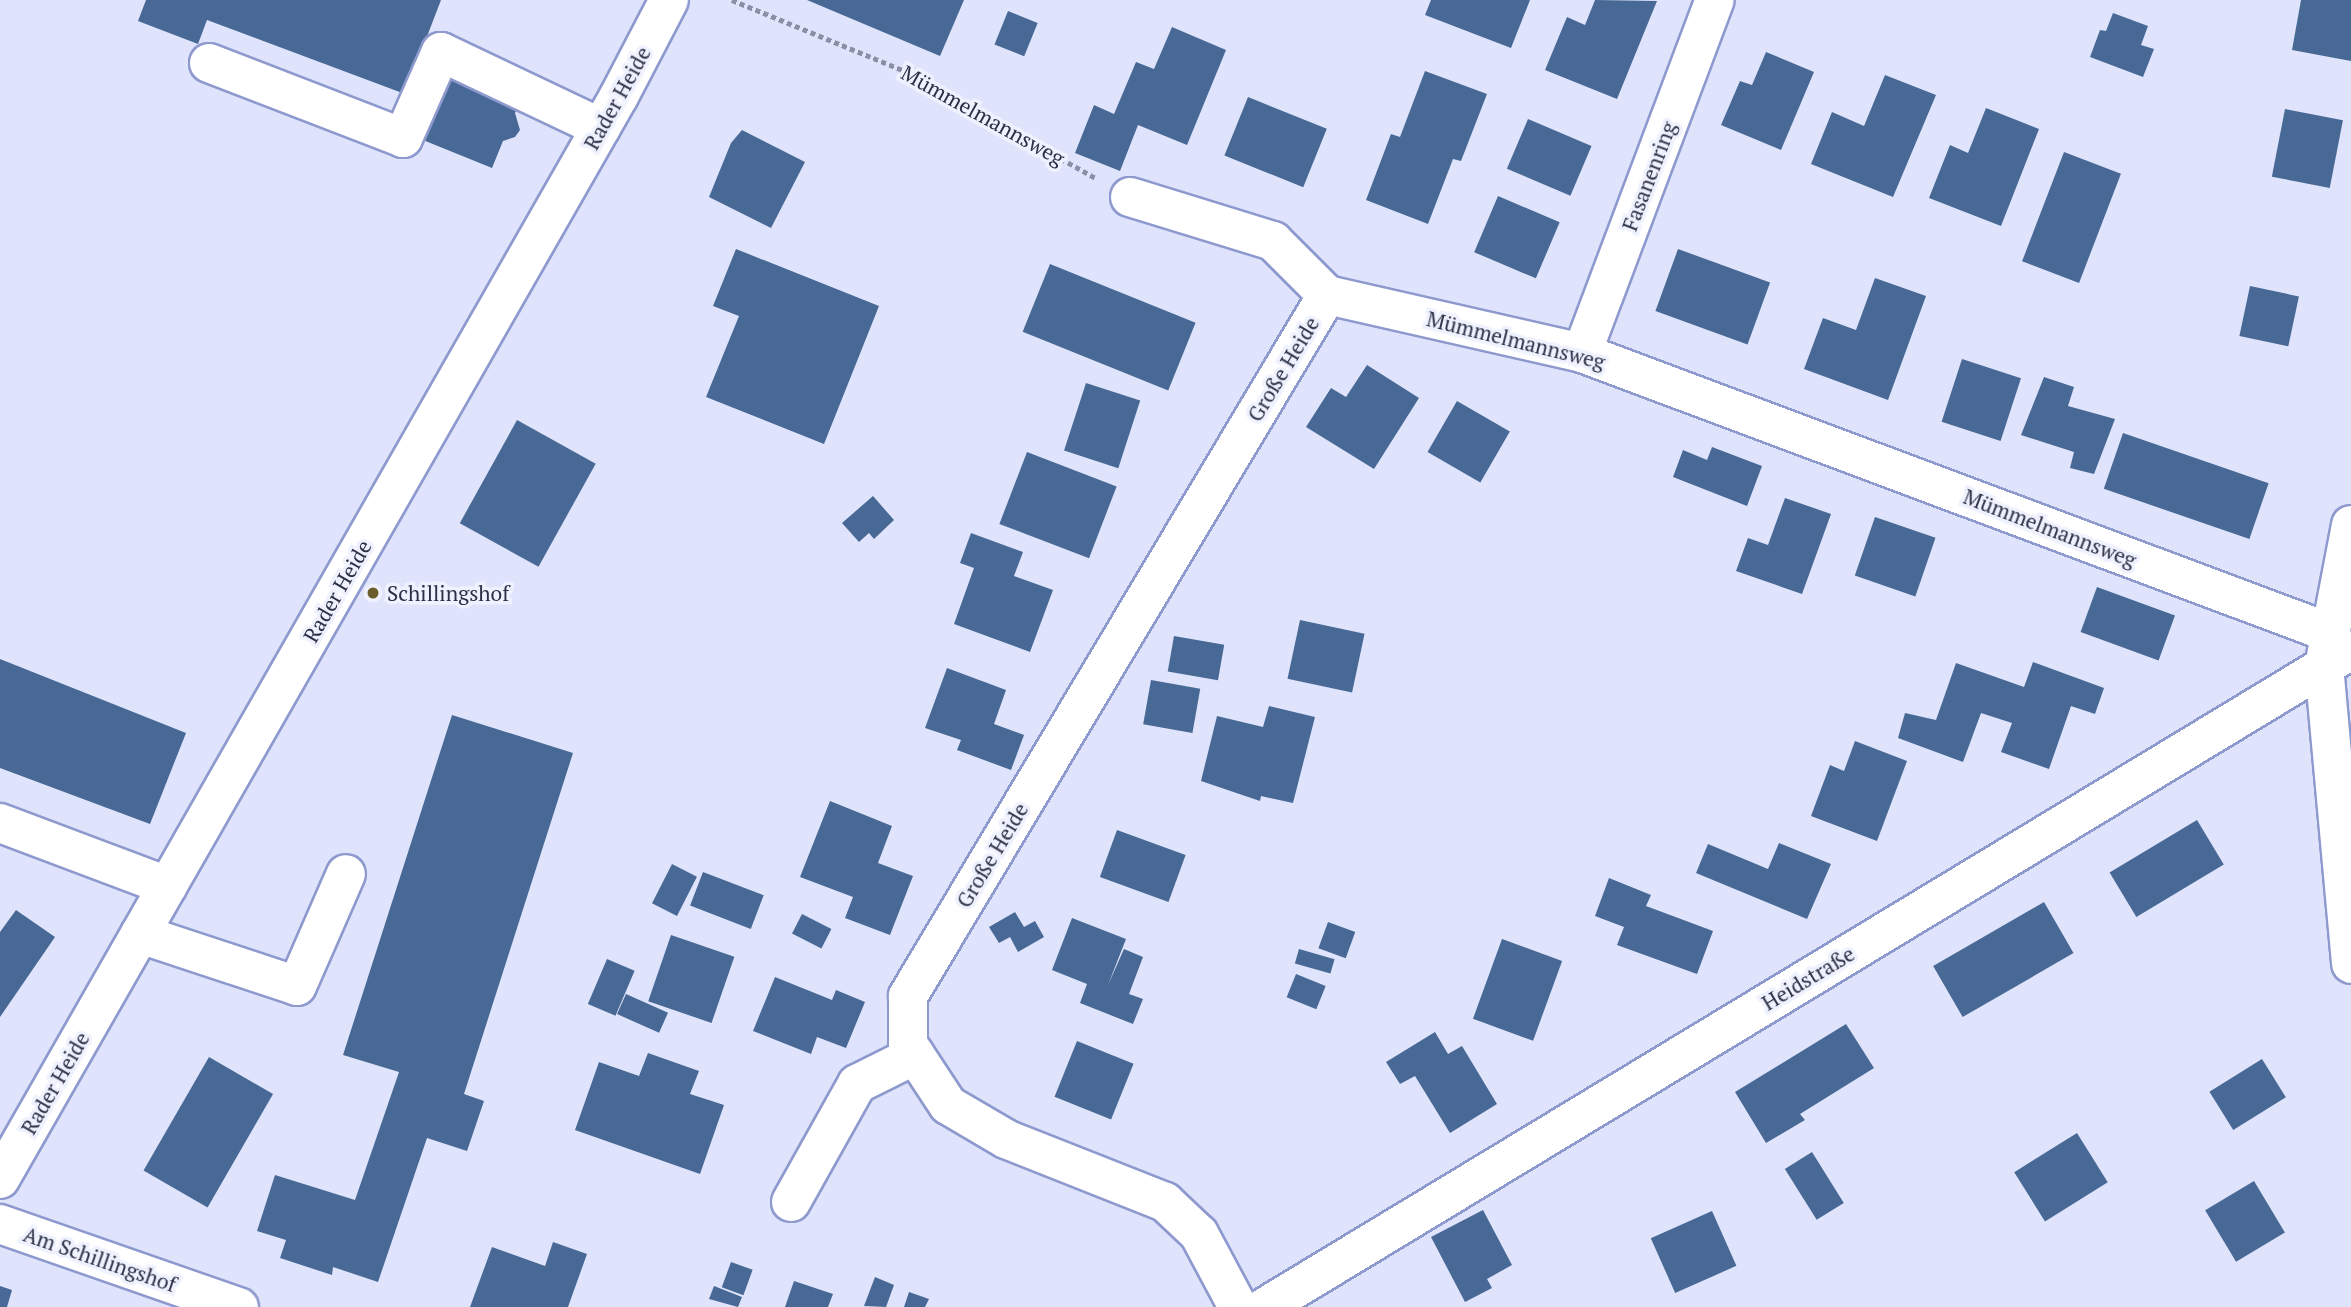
<!DOCTYPE html>
<meta charset="utf-8">
<style>
body{margin:0}
#map{position:relative;width:2351px;height:1307px;overflow:hidden;background:#dfe4fc;font-family:"PT Serif",serif}
div>[style]{position:absolute}
.building>*{inset:0;background:#486995;transform-origin:0 0}
.path>*{height:4.5px;margin-top:-2.25px;transform-origin:0;background:repeating-linear-gradient(90deg,#8b8fa6 0 5px,transparent 0 8.5px)}
.roads{filter:drop-shadow(2px 0 #8e99ce) drop-shadow(-2px 0 #8e99ce) drop-shadow(0 2px #8e99ce) drop-shadow(0 -2px #8e99ce)}
.minor>*{height:38px;margin:-19px;padding:0 19px;transform-origin:19px;border-radius:19px;background:#fff}
.dots>*{width:19px;height:19px;translate:-50% -50%;box-sizing:border-box;border:4px solid #eff2fe;border-radius:50%}
span{translate:-50% -50%;white-space:nowrap;text-align:center;line-height:1.15;-webkit-text-stroke:7px #eff2fe;paint-order:stroke}
.street-label{font-size:21px;color:#2c3046}
.poi-label{font-size:21px;color:#2c3046}
.left{translate:0 -50%;text-align:left}
</style>
<div id="map">
<div class="building">
<i style="clip-path:polygon(146px 0,441px 0,405px 94px,207px 20px,198px 44px,138px 21px)"></i>
<i style="clip-path:polygon(807px 0,964px 0,940px 56px)"></i>
<i style="clip-path:polygon(1431px 0,1530px 0,1511px 48px,1425px 15px)"></i>
<i style="clip-path:polygon(1595px 0,1657px 1px,1617px 99px,1545px 70px,1567px 17px,1585px 25px)"></i>
<i style="clip-path:polygon(2301px 0,2351px 0,2351px 61px,2292px 50px)"></i>
<i style="left:1008px;top:11px;width:32px;height:36px;rotate:22deg"></i>
<i style="clip-path:polygon(2113px 13px,2148px 26px,2141px 45px,2154px 49px,2143px 77px,2090px 57px,2100px 30px,2106px 31px)"></i>
<i style="clip-path:polygon(1172px 27px,1226px 50px,1187px 145px,1138px 125px,1120px 171px,1075px 153px,1094px 105px,1114px 114px,1136px 62px,1154px 69px)"></i>
<i style="clip-path:polygon(1766px 52px,1814px 72px,1781px 150px,1721px 125px,1740px 81px,1752px 85px)"></i>
<i style="clip-path:polygon(446px 69px,521px 100px,515px 113px,520px 130px,515px 137px,503px 141px,492px 168px,418px 138px)"></i>
<i style="clip-path:polygon(1425px 71px,1487px 94px,1461px 161px,1453px 159px,1428px 224px,1366px 200px,1391px 134px,1400px 137px)"></i>
<i style="clip-path:polygon(1885px 75px,1936px 95px,1893px 197px,1811px 164px,1832px 112px,1864px 126px)"></i>
<i style="left:1248px;top:97px;width:85px;height:63px;rotate:22deg"></i>
<i style="clip-path:polygon(1986px 108px,2039px 129px,2001px 226px,1929px 198px,1950px 145px,1968px 153px)"></i>
<i style="left:2285px;top:109px;width:59px;height:69px;rotate:11deg"></i>
<i style="left:1528px;top:119px;width:69px;height:54px;rotate:23deg"></i>
<i style="clip-path:polygon(742px 130px,805px 162px,771px 228px,709px 197px,731px 143px)"></i>
<i style="left:2064px;top:152px;width:61px;height:117px;rotate:21deg"></i>
<i style="left:1498px;top:196px;width:67px;height:61px;rotate:23deg"></i>
<i style="clip-path:polygon(736px 249px,879px 306px,824px 444px,706px 397px,739px 316px,713px 306px)"></i>
<i style="left:1678px;top:249px;width:98px;height:66px;rotate:20deg"></i>
<i style="left:1050px;top:264px;width:157px;height:73px;rotate:22deg"></i>
<i style="clip-path:polygon(1875px 278px,1926px 296px,1888px 400px,1804px 369px,1823px 318px,1856px 330px)"></i>
<i style="left:2250px;top:286px;width:50px;height:51px;rotate:12deg"></i>
<i style="left:1962px;top:359px;width:62px;height:66px;rotate:18deg"></i>
<i style="clip-path:polygon(1367px 365px,1419px 398px,1374px 469px,1306px 427px,1331px 388px,1346px 397px)"></i>
<i style="clip-path:polygon(2044px 377px,2074px 387px,2068px 406px,2115px 419px,2094px 474px,2070px 468px,2074px 452px,2021px 435px)"></i>
<i style="left:1086px;top:383px;width:57px;height:71px;rotate:18deg"></i>
<i style="left:1457px;top:401px;width:61px;height:59px;rotate:30deg"></i>
<i style="left:517px;top:420px;width:90px;height:118px;rotate:29deg"></i>
<i style="left:2123px;top:433px;width:154px;height:59px;rotate:19deg"></i>
<i style="clip-path:polygon(1712px 447px,1762px 466px,1747px 506px,1673px 477px,1683px 450px,1707px 460px)"></i>
<i style="left:1027px;top:452px;width:96px;height:77px;rotate:21deg"></i>
<i style="clip-path:polygon(873px 496px,894px 520px,874px 539px,869px 533px,859px 542px,842px 523px)"></i>
<i style="clip-path:polygon(1785px 498px,1831px 514px,1802px 594px,1736px 571px,1748px 538px,1768px 545px)"></i>
<i style="left:1875px;top:517px;width:64px;height:62px;rotate:19deg"></i>
<i style="clip-path:polygon(971px 533px,1023px 552px,1014px 576px,1053px 590px,1030px 652px,954px 624px,974px 568px,960px 563px)"></i>
<i style="left:2097px;top:587px;width:83px;height:48px;rotate:20deg"></i>
<i style="left:1300px;top:620px;width:66px;height:60px;rotate:12deg"></i>
<i style="left:1174px;top:636px;width:51px;height:36px;rotate:10deg"></i>
<i style="clip-path:polygon(0 659px,186px 733px,150px 824px,0 768px)"></i>
<i style="clip-path:polygon(2033px 662px,2104px 688px,2095px 714px,2071px 706px,2049px 769px,2001px 752px,2012px 723px,1981px 713px,1963px 762px,1898px 738px,1905px 713px,1936px 720px,1956px 663px,2024px 687px)"></i>
<i style="clip-path:polygon(947px 668px,1006px 690px,994px 724px,1024px 735px,1011px 770px,957px 750px,961px 740px,925px 728px)"></i>
<i style="left:1151px;top:680px;width:50px;height:45px;rotate:10deg"></i>
<i style="clip-path:polygon(1269px 706px,1315px 717px,1293px 803px,1261px 796px,1260px 801px,1201px 781px,1217px 716px,1263px 727px)"></i>
<i style="clip-path:polygon(452px 715px,573px 753px,464px 1094px,484px 1101px,467px 1151px,427px 1138px,378px 1282px,333px 1267px,332px 1275px,280px 1258px,286px 1240px,257px 1231px,275px 1175px,355px 1200px,399px 1072px,343px 1055px)"></i>
<i style="clip-path:polygon(1855px 741px,1907px 761px,1877px 841px,1811px 816px,1830px 765px,1844px 771px)"></i>
<i style="clip-path:polygon(830px 801px,892px 826px,878px 863px,913px 876px,890px 935px,845px 918px,853px 897px,800px 877px)"></i>
<i style="left:2197px;top:820px;width:52px;height:102px;rotate:59deg"></i>
<i style="left:1117px;top:830px;width:73px;height:50px;rotate:20deg"></i>
<i style="clip-path:polygon(1779px 843px,1831px 864px,1807px 919px,1696px 873px,1708px 844px,1768px 869px)"></i>
<i style="left:672px;top:864px;width:28px;height:44px;rotate:27deg"></i>
<i style="left:703px;top:872px;width:65px;height:36px;rotate:21deg"></i>
<i style="clip-path:polygon(1609px 878px,1651px 895px,1646px 906px,1713px 931px,1697px 974px,1617px 945px,1624px 927px,1595px 916px)"></i>
<i style="left:2044px;top:902px;width:59px;height:128px;rotate:60deg"></i>
<i style="clip-path:polygon(16px 910px,55px 937px,0 1017px,0 932px)"></i>
<i style="clip-path:polygon(1015px 912px,1024px 927px,1035px 921px,1044px 937px,1018px 952px,1010px 937px,999px 943px,989px 927px)"></i>
<i style="left:802px;top:914px;width:33px;height:22px;rotate:27deg"></i>
<i style="clip-path:polygon(1072px 918px,1126px 939px,1108px 985px,1124px 949px,1143px 957px,1129px 994px,1143px 999px,1133px 1024px,1080px 1003px,1087px 984px,1052px 970px)"></i>
<i style="left:1328px;top:922px;width:29px;height:28px;rotate:20deg"></i>
<i style="left:671px;top:935px;width:67px;height:70px;rotate:19deg"></i>
<i style="left:1502px;top:939px;width:64px;height:85px;rotate:20deg"></i>
<i style="left:1299px;top:949px;width:37px;height:15px;rotate:16deg"></i>
<i style="left:607px;top:959px;width:30px;height:49px;rotate:23deg"></i>
<i style="left:1296px;top:974px;width:32px;height:25px;rotate:22deg"></i>
<i style="clip-path:polygon(775px 977px,832px 1000px,836px 990px,865px 1002px,846px 1048px,817px 1037px,811px 1054px,753px 1031px)"></i>
<i style="left:626px;top:994px;width:46px;height:22px;rotate:24deg"></i>
<i style="clip-path:polygon(1846px 1024px,1874px 1068px,1800px 1114px,1805px 1120px,1766px 1143px,1735px 1092px)"></i>
<i style="clip-path:polygon(1435px 1032px,1448px 1054px,1462px 1046px,1497px 1104px,1450px 1133px,1415px 1076px,1400px 1084px,1386px 1062px)"></i>
<i style="left:1077px;top:1041px;width:61px;height:60px;rotate:22deg"></i>
<i style="clip-path:polygon(648px 1053px,699px 1071px,690px 1094px,724px 1105px,700px 1174px,575px 1130px,599px 1062px,639px 1076px)"></i>
<i style="left:209px;top:1057px;width:74px;height:131px;rotate:30deg"></i>
<i style="left:2262px;top:1059px;width:45px;height:62px;rotate:58deg"></i>
<i style="left:2077px;top:1133px;width:58px;height:74px;rotate:58deg"></i>
<i style="left:1812px;top:1152px;width:60px;height:32px;rotate:58deg"></i>
<i style="left:2254px;top:1181px;width:60px;height:57px;rotate:59deg"></i>
<i style="clip-path:polygon(1483px 1210px,1512px 1265px,1487px 1279px,1492px 1288px,1465px 1302px,1431px 1237px)"></i>
<i style="left:1712px;top:1211px;width:60px;height:67px;rotate:66deg"></i>
<i style="clip-path:polygon(553px 1242px,587px 1254px,568px 1307px,470px 1307px,492px 1247px,545px 1266px)"></i>
<i style="left:731px;top:1262px;width:23px;height:27px;rotate:20deg"></i>
<i style="clip-path:polygon(875px 1277px,894px 1285px,886px 1307px,864px 1306px)"></i>
<i style="clip-path:polygon(794px 1281px,833px 1294px,828px 1307px,785px 1307px)"></i>
<i style="clip-path:polygon(0 1286px,12px 1290px,7px 1307px,0 1307px)"></i>
<i style="clip-path:polygon(714px 1286px,742px 1297px,738px 1307px,709px 1299px)"></i>
<i style="clip-path:polygon(909px 1292px,929px 1299px,925px 1307px,904px 1307px)"></i>
</div>
<div class="path">
<i style="left:732px;top:0;width:187px;rotate:22.3deg"></i>
<i style="left:905px;top:71px;width:219px;rotate:29.3deg"></i>
</div>
<div class="roads">
<div class="minor">
<i style="left:209px;top:63px;width:208px;rotate:21.1deg"></i>
<i style="left:403px;top:138px;width:94px;rotate:-66.2deg"></i>
<i style="left:441px;top:52px;width:177px;rotate:25.4deg"></i>
<i style="left:1130px;top:197px;width:150px;rotate:17.1deg"></i>
<i style="left:1273px;top:241px;width:76px;rotate:45deg"></i>
<i style="left:1327px;top:295px;width:262px;rotate:12.8deg"></i>
<i style="left:1582px;top:353px;width:796px;rotate:20.51deg"></i>
<i style="left:1582px;top:353px;width:377px;rotate:-69.4deg"></i>
<i style="left:2351px;top:525px;width:144px;rotate:100.8deg"></i>
<i style="left:2324px;top:666px;width:299px;rotate:84.8deg"></i>
<i style="left:0;top:823px;width:179px;rotate:20.6deg"></i>
<i style="left:140px;top:934px;width:165px;rotate:18.3deg"></i>
<i style="left:297px;top:986px;width:122px;rotate:-66.4deg"></i>
<i style="left:0;top:1179px;width:1247px;rotate:-60.25deg"></i>
<i style="left:619px;top:96px;width:108px;rotate:-62.5deg"></i>
<i style="left:791px;top:1202px;width:135px;rotate:-60.8deg"></i>
<i style="left:857px;top:1084px;width:65px;rotate:-26.6deg"></i>
<i style="left:0;top:1224px;width:253px;rotate:19.2deg"></i>
<i style="left:1238px;top:1307px;width:83px;rotate:-118.1deg"></i>
<i style="left:1199px;top:1234px;width:47px;rotate:-136.7deg"></i>
<i style="left:1165px;top:1202px;width:171px;rotate:-158.4deg"></i>
<i style="left:1006px;top:1139px;width:67px;rotate:-149.6deg"></i>
<i style="left:948px;top:1105px;width:73px;rotate:-123.3deg"></i>
<i style="left:908px;top:1044px;width:48px;rotate:-90deg"></i>
<i style="left:908px;top:996px;width:817px;rotate:-59.13deg"></i>
<i style="left:1265px;top:1307px;width:1269px;rotate:-31.17deg"></i>
</div>
</div>
<div class="dots">
<i style="left:373px;top:593px;background:#6a5d2a"></i>
</div>
<div class="street-label">
<span style="left:617px;top:98px;rotate:-61deg">Rader Heide</span>
<span style="left:983px;top:115px;rotate:29deg">Mümmelmannsweg</span>
<span style="left:1649px;top:176px;rotate:-69deg">Fasanenring</span>
<span style="left:1516px;top:340px;rotate:14deg">Mümmelmannsweg</span>
<span style="left:1283px;top:369px;rotate:-59deg">Große Heide</span>
<span style="left:2050px;top:528px;rotate:21deg">Mümmelmannsweg</span>
<span style="left:337px;top:591px;rotate:-60deg">Rader Heide</span>
<span style="left:992px;top:855px;rotate:-59deg">Große Heide</span>
<span style="left:1808px;top:978px;rotate:-31deg">Heidstraße</span>
<span style="left:55px;top:1083px;rotate:-60deg">Rader Heide</span>
<span style="left:100px;top:1259px;rotate:19deg">Am Schillingshof</span>
</div>
<div class="poi-label">
<span class="left" style="left:387px;top:593px">Schillingshof</span>
</div>
</div>
